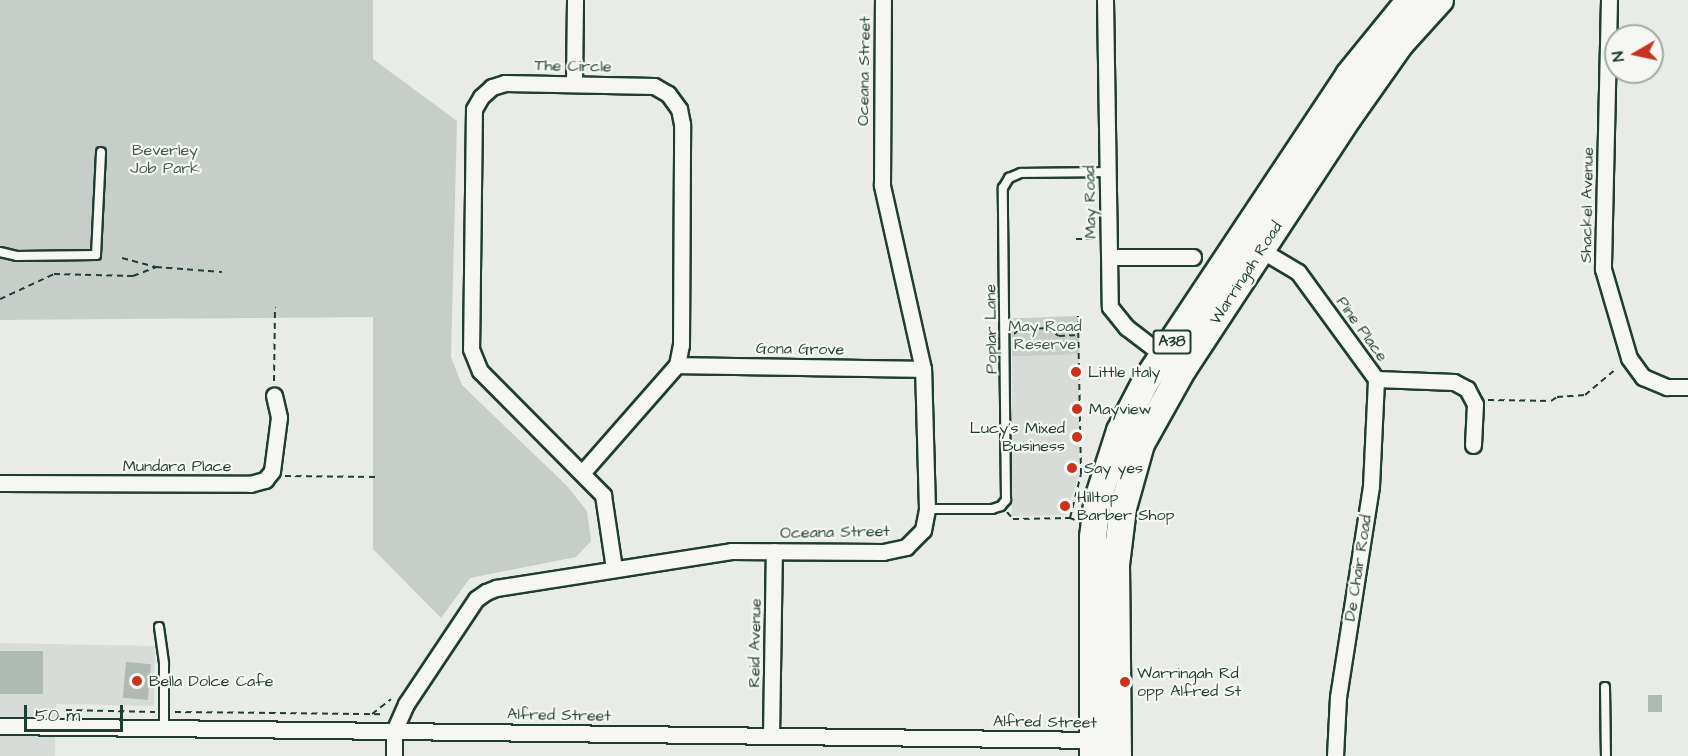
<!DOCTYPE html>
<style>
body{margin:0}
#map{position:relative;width:1688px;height:756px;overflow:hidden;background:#e9ebe7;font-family:"Architects Daughter",sans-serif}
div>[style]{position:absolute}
.built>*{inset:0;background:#d8dcd8}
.green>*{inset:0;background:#c7cec9;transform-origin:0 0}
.building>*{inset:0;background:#b0bab5;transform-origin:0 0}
.path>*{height:2px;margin-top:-1px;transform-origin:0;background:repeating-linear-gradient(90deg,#1f3d34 0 6px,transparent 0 10.5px)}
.roads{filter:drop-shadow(2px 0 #1f3d34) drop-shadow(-2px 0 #1f3d34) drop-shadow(0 2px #1f3d34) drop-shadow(0 -2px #1f3d34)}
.service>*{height:8px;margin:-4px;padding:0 4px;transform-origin:4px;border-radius:4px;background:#f6f6f2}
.minor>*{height:15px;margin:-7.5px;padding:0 7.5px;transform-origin:7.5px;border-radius:7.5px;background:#f6f6f2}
.trunk>*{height:26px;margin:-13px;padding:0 13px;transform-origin:13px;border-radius:13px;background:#f6f6f2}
.dots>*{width:16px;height:16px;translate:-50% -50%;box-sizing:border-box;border:3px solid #f6f6f2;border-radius:50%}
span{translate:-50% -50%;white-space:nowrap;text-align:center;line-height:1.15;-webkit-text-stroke:4.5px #f6f6f2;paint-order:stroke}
.shield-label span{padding:2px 4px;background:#f6f6f2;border:2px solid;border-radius:4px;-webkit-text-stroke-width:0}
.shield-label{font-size:15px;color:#1f3d34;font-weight:700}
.street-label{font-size:16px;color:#1f3d34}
.park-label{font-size:16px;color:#415a52}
.poi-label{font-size:16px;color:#1f3d34}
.left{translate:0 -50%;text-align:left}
.right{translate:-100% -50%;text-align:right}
.north{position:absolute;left:1604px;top:24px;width:60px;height:60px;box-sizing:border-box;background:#f6f6f2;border:2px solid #a0aca6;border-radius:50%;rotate:261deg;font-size:16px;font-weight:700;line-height:24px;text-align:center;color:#1f3d34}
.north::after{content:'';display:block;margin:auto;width:21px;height:27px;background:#c8321e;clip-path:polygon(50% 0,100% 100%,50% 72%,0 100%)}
.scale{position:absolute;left:24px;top:705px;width:99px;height:27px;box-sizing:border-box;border:3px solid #1f3d34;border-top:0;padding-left:8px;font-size:18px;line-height:21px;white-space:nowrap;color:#1f3d34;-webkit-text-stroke:4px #f6f6f2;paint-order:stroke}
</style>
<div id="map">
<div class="built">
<i style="clip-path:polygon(1015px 353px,1079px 354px,1079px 474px,1066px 515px,1012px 516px,1012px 354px)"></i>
<i style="clip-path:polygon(0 643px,155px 646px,154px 706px,56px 704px,55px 756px,0 756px)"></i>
</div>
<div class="green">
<i style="clip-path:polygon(0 0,373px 0,373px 59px,457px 121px,451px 357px,462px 385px,567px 486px,587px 511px,591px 541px,576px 557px,470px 578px,441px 618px,373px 549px,373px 317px,0 320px)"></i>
<i style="left:1078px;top:316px;width:38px;height:67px;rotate:88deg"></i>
</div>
<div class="building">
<i style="left:0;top:651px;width:43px;height:43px"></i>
<i style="left:126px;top:662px;width:25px;height:36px;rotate:5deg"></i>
<i style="left:1648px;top:695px;width:14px;height:17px"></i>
</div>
<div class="path">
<i style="left:1076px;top:239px;width:17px"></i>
<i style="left:122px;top:258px;width:35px;rotate:15deg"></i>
<i style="left:0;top:299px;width:60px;rotate:-24.8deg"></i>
<i style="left:54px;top:274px;width:79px;rotate:1.5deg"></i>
<i style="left:133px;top:276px;width:25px;rotate:-21deg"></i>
<i style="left:156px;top:267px;width:66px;rotate:4.3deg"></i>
<i style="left:1014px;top:334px;width:6px;rotate:-45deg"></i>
<i style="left:1018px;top:330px;width:29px;rotate:-4deg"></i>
<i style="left:1047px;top:328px;width:14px;rotate:34deg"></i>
<i style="left:1059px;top:336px;width:20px;rotate:-3deg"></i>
<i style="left:274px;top:381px;width:74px;rotate:-89.2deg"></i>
<i style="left:1488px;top:400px;width:63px;rotate:0.9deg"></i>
<i style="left:1551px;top:401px;width:7px;rotate:-34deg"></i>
<i style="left:1557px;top:397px;width:28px;rotate:-4deg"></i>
<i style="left:1585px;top:395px;width:42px;rotate:-40.2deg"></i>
<i style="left:285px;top:476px;width:92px;rotate:0.6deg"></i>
<i style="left:1007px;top:512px;width:9px;rotate:49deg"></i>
<i style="left:1013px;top:519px;width:57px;rotate:-1deg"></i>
<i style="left:1070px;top:518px;width:5px;rotate:22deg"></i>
<i style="left:1070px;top:518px;width:45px;rotate:-76deg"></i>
<i style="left:1081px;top:474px;width:158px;rotate:-91.1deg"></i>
<i style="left:66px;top:710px;width:89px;rotate:1.3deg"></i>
<i style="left:175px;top:712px;width:208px;rotate:0.6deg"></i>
<i style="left:372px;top:714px;width:24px;rotate:-38deg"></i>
</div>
<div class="roads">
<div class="service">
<i style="left:0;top:252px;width:17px;rotate:13deg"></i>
<i style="left:17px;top:256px;width:79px;rotate:-0.7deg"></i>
<i style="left:96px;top:255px;width:103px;rotate:-87.2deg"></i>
<i style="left:927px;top:509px;width:65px"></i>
<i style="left:992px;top:509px;width:9px;rotate:-18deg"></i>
<i style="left:1001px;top:506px;width:8px;rotate:-50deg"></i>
<i style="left:1006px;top:500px;width:312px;rotate:-90.6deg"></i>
<i style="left:1003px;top:188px;width:12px;rotate:-59deg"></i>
<i style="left:1009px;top:178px;width:13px;rotate:-23deg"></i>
<i style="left:1021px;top:173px;width:87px;rotate:-0.7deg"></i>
<i style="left:159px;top:627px;width:37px;rotate:82deg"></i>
<i style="left:164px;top:664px;width:64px;rotate:90deg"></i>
<i style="left:1605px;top:687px;width:69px;rotate:89.2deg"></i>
</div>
<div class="minor">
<i style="left:1105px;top:0;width:307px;rotate:89.1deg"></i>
<i style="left:1110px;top:307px;width:26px;rotate:51deg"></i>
<i style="left:1126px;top:327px;width:53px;rotate:37.3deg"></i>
<i style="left:1609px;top:0;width:269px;rotate:91.3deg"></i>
<i style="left:1603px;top:269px;width:93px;rotate:73.7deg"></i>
<i style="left:1629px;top:358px;width:24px;rotate:54deg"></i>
<i style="left:1643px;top:377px;width:26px;rotate:23deg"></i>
<i style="left:1667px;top:387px;width:21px"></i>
<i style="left:574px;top:83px;width:83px;rotate:-89.3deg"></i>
<i style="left:1261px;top:250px;width:43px;rotate:30.7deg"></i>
<i style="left:1298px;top:272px;width:132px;rotate:53.9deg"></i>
<i style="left:1376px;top:379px;width:78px;rotate:2.2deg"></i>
<i style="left:1454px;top:382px;width:15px;rotate:28deg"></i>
<i style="left:1467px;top:389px;width:17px;rotate:62deg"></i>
<i style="left:1475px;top:404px;width:41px;rotate:92.8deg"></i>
<i style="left:1109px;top:257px;width:84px"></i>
<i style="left:677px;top:365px;width:246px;rotate:0.9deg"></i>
<i style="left:582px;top:473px;width:144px;rotate:-48.7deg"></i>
<i style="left:677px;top:365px;width:20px;rotate:-79deg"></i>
<i style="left:681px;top:345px;width:221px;rotate:-89.7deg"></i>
<i style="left:682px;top:124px;width:15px;rotate:-101deg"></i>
<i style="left:679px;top:109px;width:19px;rotate:-126deg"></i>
<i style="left:668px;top:94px;width:16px;rotate:-150deg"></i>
<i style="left:654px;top:86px;width:149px;rotate:-178.8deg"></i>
<i style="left:505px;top:83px;width:14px;rotate:163deg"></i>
<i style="left:492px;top:87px;width:15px;rotate:138deg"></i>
<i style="left:481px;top:97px;width:14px;rotate:120deg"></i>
<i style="left:474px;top:109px;width:240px;rotate:90.7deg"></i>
<i style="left:471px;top:349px;width:24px;rotate:68deg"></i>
<i style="left:480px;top:371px;width:175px;rotate:45.2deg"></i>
<i style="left:603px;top:495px;width:75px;rotate:81.5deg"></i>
<i style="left:0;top:483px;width:250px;rotate:0.2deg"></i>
<i style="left:250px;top:484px;width:16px;rotate:-15deg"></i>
<i style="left:265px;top:480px;width:11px;rotate:-52deg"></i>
<i style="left:272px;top:471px;width:54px;rotate:-82.6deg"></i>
<i style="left:279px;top:417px;width:22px;rotate:-103deg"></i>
<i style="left:0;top:726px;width:1101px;rotate:0.73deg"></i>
<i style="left:771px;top:736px;width:185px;rotate:-89.1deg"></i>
<i style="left:394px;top:756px;width:25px;rotate:-90deg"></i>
<i style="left:394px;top:731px;width:30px;rotate:-66deg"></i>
<i style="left:406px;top:704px;width:126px;rotate:-56.3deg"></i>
<i style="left:476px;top:599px;width:12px;rotate:-35deg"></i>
<i style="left:486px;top:592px;width:11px;rotate:-22deg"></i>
<i style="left:496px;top:588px;width:238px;rotate:-8.9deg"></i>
<i style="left:731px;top:551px;width:152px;rotate:0.4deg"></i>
<i style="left:883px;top:552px;width:24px;rotate:-12deg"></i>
<i style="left:906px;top:547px;width:24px;rotate:-45deg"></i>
<i style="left:923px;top:530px;width:21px;rotate:-79deg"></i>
<i style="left:927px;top:509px;width:140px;rotate:-91.6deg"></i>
<i style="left:923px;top:369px;width:189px;rotate:-102.6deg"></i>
<i style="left:882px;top:185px;width:185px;rotate:-89.7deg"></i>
<i style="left:1335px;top:756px;width:59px;rotate:-87.1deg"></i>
<i style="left:1338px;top:697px;width:214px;rotate:-81.1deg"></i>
<i style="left:1371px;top:486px;width:107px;rotate:-87.3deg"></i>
</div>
<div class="trunk">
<i style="left:1093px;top:756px;width:219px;rotate:-90deg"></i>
<i style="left:1093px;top:537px;width:38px;rotate:-83deg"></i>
<i style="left:1098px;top:499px;width:71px;rotate:-72.1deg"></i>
<i style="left:1120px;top:431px;width:56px;rotate:-62.5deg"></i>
<i style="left:1146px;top:381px;width:367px;rotate:-56.4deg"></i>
<i style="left:1349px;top:75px;width:97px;rotate:-50.9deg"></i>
<i style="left:1118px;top:756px;width:191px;rotate:-90.6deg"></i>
<i style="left:1116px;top:565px;width:57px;rotate:-83deg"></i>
<i style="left:1123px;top:508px;width:66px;rotate:-74.3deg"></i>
<i style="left:1141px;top:444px;width:86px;rotate:-60.8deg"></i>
<i style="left:1183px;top:369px;width:300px;rotate:-56.7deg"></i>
<i style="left:1348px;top:118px;width:92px;rotate:-54.8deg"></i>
<i style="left:1401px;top:43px;width:58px;rotate:-47.8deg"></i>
</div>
</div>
<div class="dots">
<i style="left:1076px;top:372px;background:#c8321e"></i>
<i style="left:1077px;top:409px;background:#c8321e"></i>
<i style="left:1077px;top:437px;background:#c8321e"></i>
<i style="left:1072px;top:468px;background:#c8321e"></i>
<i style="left:1065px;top:506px;background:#c8321e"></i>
<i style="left:137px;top:681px;background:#c8321e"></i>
<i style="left:1125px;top:682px;background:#c8321e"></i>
</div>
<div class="shield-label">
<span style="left:1172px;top:342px">A38</span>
</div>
<div class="street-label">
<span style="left:573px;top:66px;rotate:1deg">The Circle</span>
<span style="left:864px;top:71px;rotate:-89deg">Oceana Street</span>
<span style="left:1090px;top:202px;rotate:-91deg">May Road</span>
<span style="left:1587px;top:205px;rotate:-89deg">Shackel Avenue</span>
<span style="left:1246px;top:273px;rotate:-57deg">Warringah Road</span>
<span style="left:991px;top:329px;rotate:-91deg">Poplar Lane</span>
<span style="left:1362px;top:329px;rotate:54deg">Pine Place</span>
<span style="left:800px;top:349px;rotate:1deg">Gona Grove</span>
<span style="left:177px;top:466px">Mundara Place</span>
<span style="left:835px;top:532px;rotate:-1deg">Oceana Street</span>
<span style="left:1358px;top:568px;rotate:-81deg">De Chair Road</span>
<span style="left:755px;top:643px;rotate:-89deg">Reid Avenue</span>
<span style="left:559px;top:715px;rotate:1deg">Alfred Street</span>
<span style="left:1045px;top:722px;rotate:1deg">Alfred Street</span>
</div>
<div class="park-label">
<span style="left:165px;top:159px">Beverley<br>Job Park</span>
<span style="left:1045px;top:335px">May Road<br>Reserve</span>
</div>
<div class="poi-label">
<span class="left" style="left:1088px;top:372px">Little Italy</span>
<span class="left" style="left:1089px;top:409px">Mayview</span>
<span class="right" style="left:1065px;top:437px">Lucy's Mixed<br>Business</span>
<span class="left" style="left:1084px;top:468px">Say yes</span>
<span class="left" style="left:1077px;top:506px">Hilltop<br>Barber Shop</span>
<span class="left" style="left:1137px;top:682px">Warringah Rd<br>opp Alfred St</span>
<span class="left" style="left:149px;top:681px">Bella Dolce Cafe</span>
</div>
<div class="north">N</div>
<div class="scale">50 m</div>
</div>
